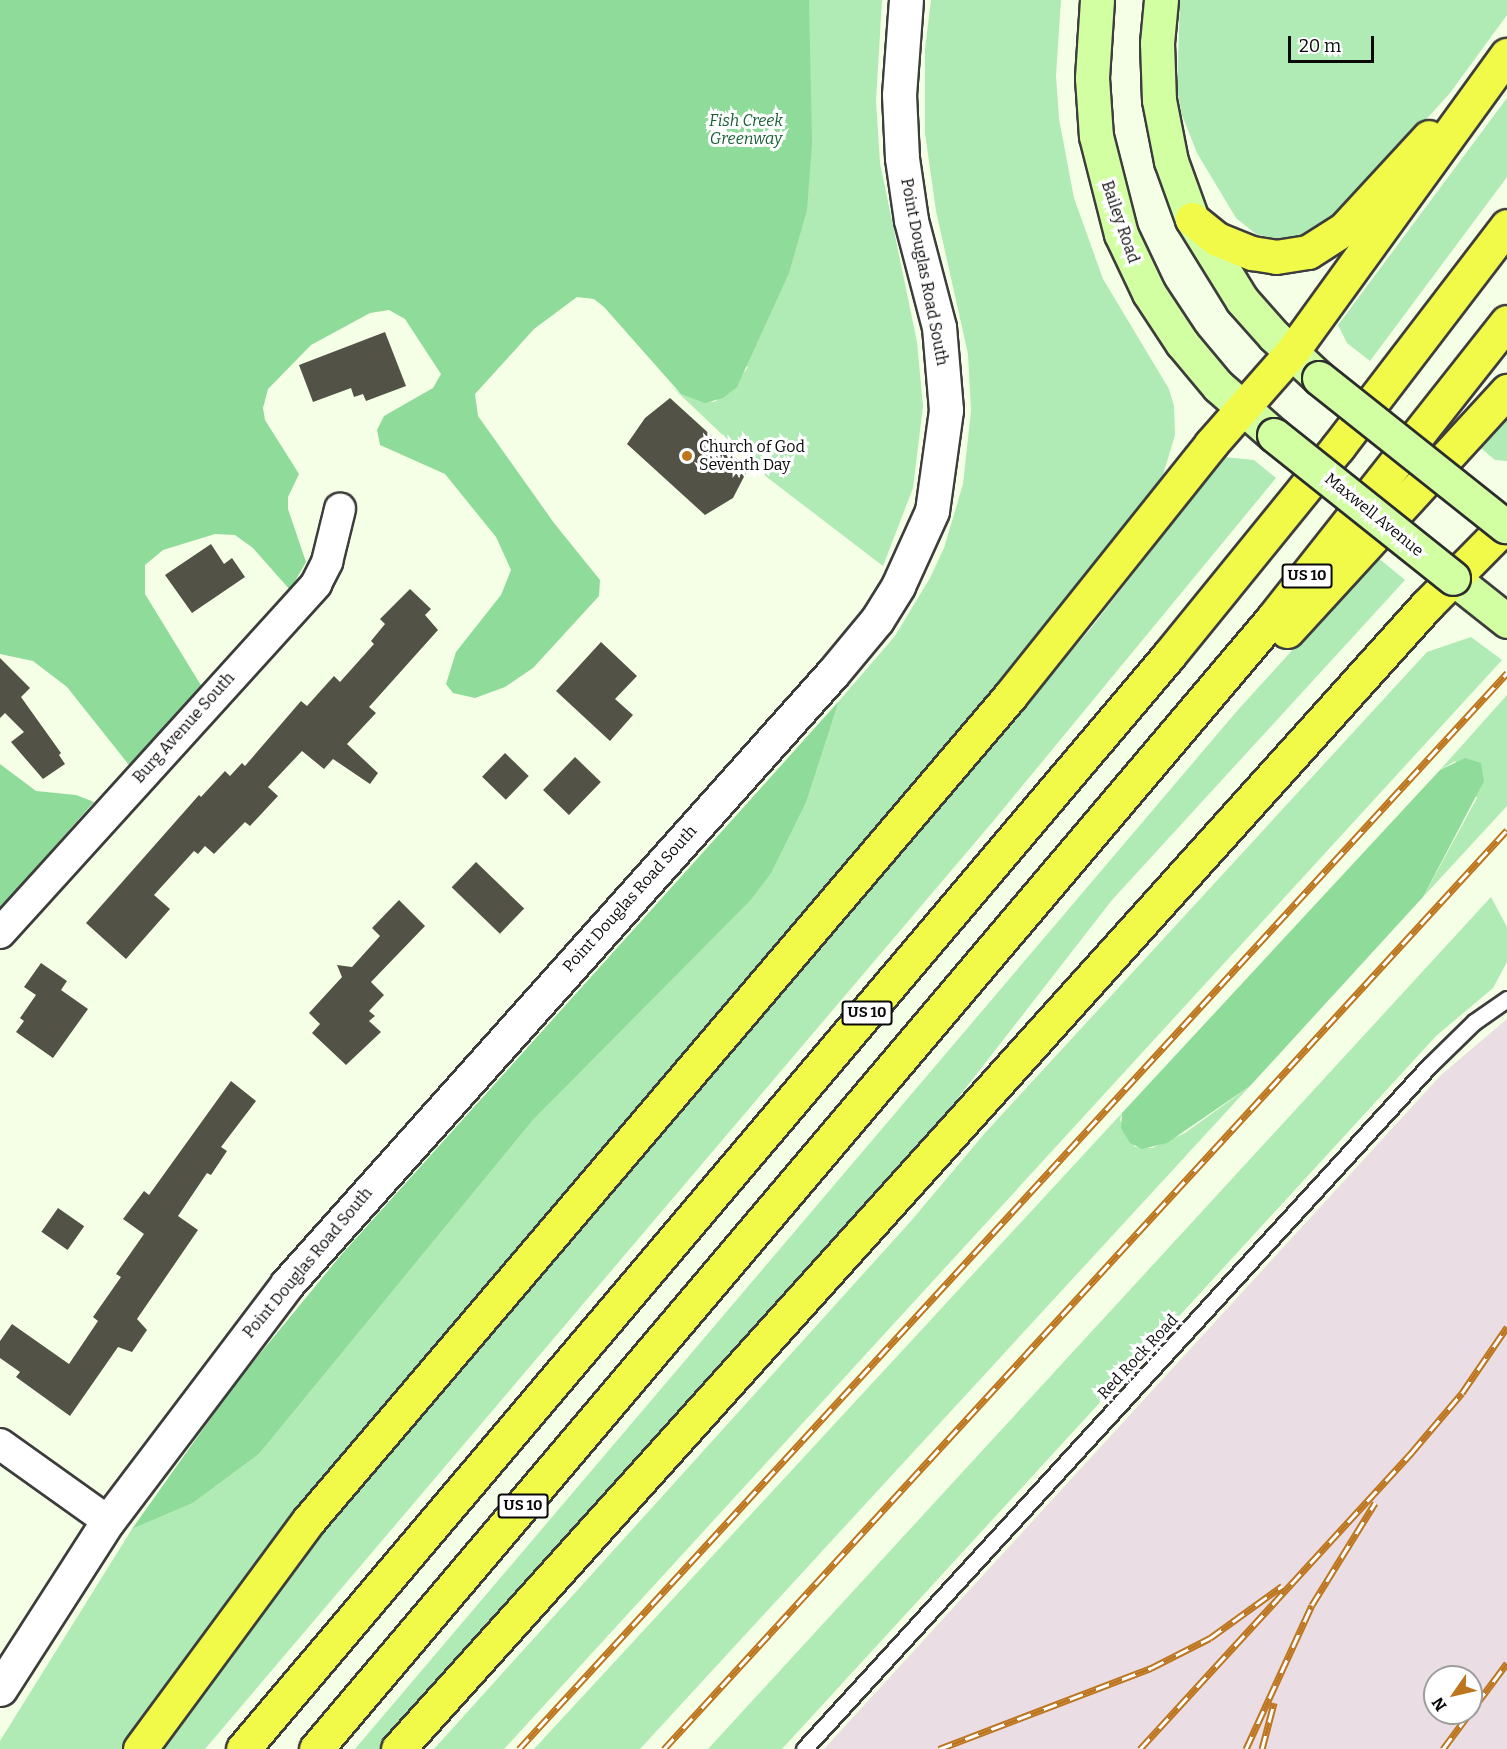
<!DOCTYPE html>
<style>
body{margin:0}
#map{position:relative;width:1507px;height:1749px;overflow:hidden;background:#f5ffe6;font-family:Bitter,serif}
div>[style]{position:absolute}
.industrial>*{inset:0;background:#eadde3}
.green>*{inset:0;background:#b0eab4}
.forest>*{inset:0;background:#8fdb9a}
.building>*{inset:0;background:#535246;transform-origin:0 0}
.roads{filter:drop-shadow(2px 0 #3d3d3d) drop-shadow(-2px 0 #3d3d3d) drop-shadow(0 2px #3d3d3d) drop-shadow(0 -2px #3d3d3d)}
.service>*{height:15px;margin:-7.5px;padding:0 7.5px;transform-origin:7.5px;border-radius:7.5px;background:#fff}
.minor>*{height:30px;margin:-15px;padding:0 15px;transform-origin:15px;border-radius:15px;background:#fff}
.tertiary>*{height:33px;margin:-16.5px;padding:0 16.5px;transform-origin:16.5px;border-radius:16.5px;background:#fff}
.secondary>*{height:33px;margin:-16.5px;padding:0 16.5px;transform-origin:16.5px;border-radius:16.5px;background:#d2ffa1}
.motorway>*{height:33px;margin:-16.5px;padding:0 16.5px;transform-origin:16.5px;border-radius:16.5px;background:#f1fa49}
.rail>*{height:7px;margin-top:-3.5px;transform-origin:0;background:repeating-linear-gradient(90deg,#fff 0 14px,#bd751e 0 28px);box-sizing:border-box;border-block:2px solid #bd751e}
.bridges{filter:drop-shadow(2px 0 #2c2c2c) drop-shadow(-2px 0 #2c2c2c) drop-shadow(0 2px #2c2c2c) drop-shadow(0 -2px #2c2c2c)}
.secondary-bridge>*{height:33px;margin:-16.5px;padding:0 16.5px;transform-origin:16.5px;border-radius:16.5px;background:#d2ffa1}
.dots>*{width:16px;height:16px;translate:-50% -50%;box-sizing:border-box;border:3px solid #fff;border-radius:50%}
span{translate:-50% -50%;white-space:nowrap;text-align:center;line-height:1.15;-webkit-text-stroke:6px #fff;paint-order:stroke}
.shield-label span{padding:2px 4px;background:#fff;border:2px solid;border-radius:4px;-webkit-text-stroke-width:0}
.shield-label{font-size:15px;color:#0a0a0a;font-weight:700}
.park-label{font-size:16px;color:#196236;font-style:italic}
.street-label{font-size:16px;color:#0a0a0a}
.poi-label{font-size:16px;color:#0a0a0a}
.left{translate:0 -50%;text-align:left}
.north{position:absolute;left:1423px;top:1665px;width:60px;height:60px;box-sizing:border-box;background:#fff;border:2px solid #9d9d9d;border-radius:50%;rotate:236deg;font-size:16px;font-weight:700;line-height:24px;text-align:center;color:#0a0a0a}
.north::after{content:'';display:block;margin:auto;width:21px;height:27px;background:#bd751e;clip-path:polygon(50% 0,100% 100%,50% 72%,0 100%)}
.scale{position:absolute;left:1288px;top:36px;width:86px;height:27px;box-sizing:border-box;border:3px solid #0a0a0a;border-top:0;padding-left:8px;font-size:18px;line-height:21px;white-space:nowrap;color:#0a0a0a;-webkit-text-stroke:4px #fff;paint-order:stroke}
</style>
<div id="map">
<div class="industrial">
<i style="clip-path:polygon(evenodd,1507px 1019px,1507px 1749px,824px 1749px,1441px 1075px,1507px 1019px,1435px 1677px,1471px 1677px,1471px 1713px,1435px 1713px,1435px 1677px)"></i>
</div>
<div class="green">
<i style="clip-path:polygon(0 0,882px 0,876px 101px,880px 163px,917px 342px,923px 406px,913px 488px,883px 566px,768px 478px,669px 384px,681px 394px,714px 402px,729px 393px,748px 367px)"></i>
<i style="clip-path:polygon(931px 0,1061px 0,1056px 76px,1059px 119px,1074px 198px,1103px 279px,1169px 389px,1174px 406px,1175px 435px,1159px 488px,127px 1749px,0 1749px,0 1741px,132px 1529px,193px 1503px,259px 1454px,533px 1120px,750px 901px,807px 800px,839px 701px,895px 636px,930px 578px,944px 548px,963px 484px,971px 411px,968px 354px,936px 211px,925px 133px,925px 49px)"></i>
<i style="clip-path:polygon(1180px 0,1507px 0,1507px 15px,1450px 93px,1338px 217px,1303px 238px,1279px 240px,1256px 234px,1236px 218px,1197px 153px,1182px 115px,1177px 89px)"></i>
<i style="clip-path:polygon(1507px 98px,1507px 177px,1370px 361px,1347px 343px,1338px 325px)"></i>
<i style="clip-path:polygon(1507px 412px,1507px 461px,1495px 460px,1477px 445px)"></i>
<i style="clip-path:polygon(1224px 457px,1254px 460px,1276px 478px,995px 819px,205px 1749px,155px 1749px,251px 1617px,386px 1449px,538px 1278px,1092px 627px)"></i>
<i style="clip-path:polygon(1377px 557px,1405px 580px,1112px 900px,937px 1125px,383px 1739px,388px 1744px,383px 1749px,355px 1749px,1237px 711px)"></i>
<i style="clip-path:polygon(1471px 637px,1502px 660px,504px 1749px,434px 1749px,911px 1221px,985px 1133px,1427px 652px)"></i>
<i style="clip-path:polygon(1507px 695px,1507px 806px,1423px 897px,1477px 798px,1455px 761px,1440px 770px)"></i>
<i style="clip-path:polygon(1491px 897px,1507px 927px,1507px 962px,1493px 988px,1436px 1036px,782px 1749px,708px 1749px)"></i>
<i style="clip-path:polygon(1250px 1086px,640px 1749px,534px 1749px,1122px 1113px,1120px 1120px,1135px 1147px,1152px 1148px,1185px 1133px)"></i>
</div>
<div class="forest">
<i style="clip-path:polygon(0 0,809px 0,812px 143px,807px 210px,789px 273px,737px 387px,723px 398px,705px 403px,681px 394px,604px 307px,594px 299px,577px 297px,534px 329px,475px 394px,478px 416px,554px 523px,600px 580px,599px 596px,533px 668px,505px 687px,475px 698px,453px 693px,446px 684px,456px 652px,501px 595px,511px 570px,496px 537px,445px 474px,380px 445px,377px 430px,384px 416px,433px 388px,441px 374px,405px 319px,389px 310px,370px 313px,311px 345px,268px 389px,263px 408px,265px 420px,299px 474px,288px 497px,288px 509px,306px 562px,290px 590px,253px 548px,235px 535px,215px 534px,163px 550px,145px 565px,145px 594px,202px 687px,129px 765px,67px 687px,33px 661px,0 654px)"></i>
<i style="clip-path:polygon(839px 701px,807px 800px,771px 873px,750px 901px,533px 1120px,259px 1454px,193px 1503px,132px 1529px,235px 1384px,341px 1255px)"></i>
<i style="clip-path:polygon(1465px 758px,1481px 763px,1484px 781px,1423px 897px,1250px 1086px,1167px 1143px,1142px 1149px,1130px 1143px,1121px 1128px,1122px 1113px,1440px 770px)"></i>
<i style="clip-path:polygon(0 764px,36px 791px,76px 795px,94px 802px,0 908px)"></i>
</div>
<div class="building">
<i style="clip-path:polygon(385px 332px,406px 386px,366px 401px,363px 394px,354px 397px,351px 388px,313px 402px,299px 365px)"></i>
<i style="clip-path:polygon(670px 398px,748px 469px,733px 498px,705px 515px,627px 444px,645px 418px)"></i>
<i style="clip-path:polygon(211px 544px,224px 564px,232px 558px,245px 577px,192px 613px,165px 575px)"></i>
<i style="clip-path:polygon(410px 589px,431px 609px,425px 615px,438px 630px,369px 707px,376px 713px,347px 744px,378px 773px,370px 784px,333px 759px,324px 769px,302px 751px,268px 787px,278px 796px,250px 826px,245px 822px,214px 854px,205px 846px,198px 854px,194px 851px,154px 895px,170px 909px,126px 959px,86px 923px,199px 795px,201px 797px,225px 771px,230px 776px,242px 763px,245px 766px,301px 701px,307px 706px,334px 676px,340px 682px,374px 644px,371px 641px,385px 624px,380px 619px)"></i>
<i style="clip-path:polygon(601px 642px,637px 676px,615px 699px,633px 715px,610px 741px,556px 691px)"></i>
<i style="clip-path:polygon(0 658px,30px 688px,21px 697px,61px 753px,59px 755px,65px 764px,43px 779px,11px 742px,24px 732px,5px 713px,0 718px)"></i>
<i style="left:505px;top:753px;width:33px;height:33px;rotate:44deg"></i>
<i style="left:575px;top:757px;width:36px;height:46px;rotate:44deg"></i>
<i style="left:476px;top:862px;width:67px;height:35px;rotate:44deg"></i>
<i style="clip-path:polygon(399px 900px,425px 926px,371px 982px,384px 995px,369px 1011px,375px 1016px,369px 1021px,381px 1032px,346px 1065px,312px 1033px,320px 1024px,309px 1013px,342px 977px,337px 965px,352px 967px,380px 936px,372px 928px)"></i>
<i style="clip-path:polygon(41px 963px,67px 981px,61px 990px,88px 1009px,53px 1058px,16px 1032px,24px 1021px,20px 1018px,36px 995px,24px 987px)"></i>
<i style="clip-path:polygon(231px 1081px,256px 1101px,221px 1147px,227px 1151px,211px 1175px,207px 1173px,178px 1216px,198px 1230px,137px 1319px,147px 1330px,132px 1352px,118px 1347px,70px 1416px,16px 1377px,20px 1372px,0 1358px,0 1341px,12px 1324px,69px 1364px,98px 1321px,93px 1317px,121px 1277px,116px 1274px,144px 1234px,123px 1219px,144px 1191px,149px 1195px)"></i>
<i style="left:58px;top:1208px;width:32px;height:29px;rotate:35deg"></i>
</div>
<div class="roads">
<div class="service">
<i style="left:804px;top:1749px;width:927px;rotate:-47.54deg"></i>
<i style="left:1430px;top:1065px;width:62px;rotate:-44.3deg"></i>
<i style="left:1474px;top:1022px;width:40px;rotate:-34.9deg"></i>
</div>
<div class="minor">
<i style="left:0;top:933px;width:471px;rotate:-47.8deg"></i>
<i style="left:316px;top:584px;width:25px;rotate:-63deg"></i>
<i style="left:327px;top:562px;width:55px;rotate:-76.2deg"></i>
<i style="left:0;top:1444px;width:133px;rotate:35.5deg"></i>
</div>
<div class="tertiary">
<i style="left:0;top:1689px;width:200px;rotate:-57.3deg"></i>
<i style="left:108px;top:1521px;width:297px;rotate:-52.9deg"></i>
<i style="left:287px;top:1284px;width:819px;rotate:-48.22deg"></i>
<i style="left:833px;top:673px;width:69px;rotate:-50.3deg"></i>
<i style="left:877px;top:620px;width:40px;rotate:-58deg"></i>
<i style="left:898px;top:586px;width:82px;rotate:-65.6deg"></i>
<i style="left:932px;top:511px;width:102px;rotate:-82.1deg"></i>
<i style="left:946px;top:410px;width:83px;rotate:-94.8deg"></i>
<i style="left:939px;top:327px;width:111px;rotate:-104.7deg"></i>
<i style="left:911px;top:220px;width:63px;rotate:-98.3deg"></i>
<i style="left:902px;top:158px;width:63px;rotate:-92.7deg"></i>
<i style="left:899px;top:95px;width:95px;rotate:-85.8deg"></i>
</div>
<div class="secondary">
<i style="left:1097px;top:0;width:78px;rotate:93.7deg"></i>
<i style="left:1092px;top:78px;width:58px;rotate:86.1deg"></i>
<i style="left:1096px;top:136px;width:101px;rotate:75.7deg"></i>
<i style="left:1121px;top:234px;width:65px;rotate:64.6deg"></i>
<i style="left:1149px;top:293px;width:60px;rotate:56.6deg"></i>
<i style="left:1182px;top:343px;width:56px;rotate:50.1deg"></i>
<i style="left:1218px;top:386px;width:74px;rotate:41.2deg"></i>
<i style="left:1161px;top:0;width:43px;rotate:95.3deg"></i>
<i style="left:1157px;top:43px;width:57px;rotate:88deg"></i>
<i style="left:1159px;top:100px;width:62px;rotate:78.9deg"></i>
<i style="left:1171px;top:161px;width:62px;rotate:70.1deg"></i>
<i style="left:1192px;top:219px;width:95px;rotate:58.3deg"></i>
<i style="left:1242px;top:300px;width:48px;rotate:48.4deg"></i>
<i style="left:1274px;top:336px;width:62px;rotate:43deg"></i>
<i style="left:1453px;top:578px;width:69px;rotate:38.5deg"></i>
</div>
<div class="motorway">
<i style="left:1192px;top:219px;width:32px;rotate:39deg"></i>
<i style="left:1217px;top:239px;width:38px;rotate:22deg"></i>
<i style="left:1252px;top:253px;width:24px;rotate:9deg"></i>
<i style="left:1276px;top:257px;width:32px;rotate:-9deg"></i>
<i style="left:1308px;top:252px;width:43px;rotate:-32.6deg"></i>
<i style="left:1344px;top:229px;width:125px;rotate:-47.3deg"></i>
<i style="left:1287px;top:631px;width:326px;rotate:-47.5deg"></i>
<i style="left:140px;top:1749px;width:285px;rotate:-53.6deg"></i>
<i style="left:309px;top:1520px;width:1082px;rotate:-49.61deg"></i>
<i style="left:1010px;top:696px;width:322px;rotate:-51.4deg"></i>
<i style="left:1211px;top:444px;width:121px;rotate:-48.7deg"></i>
<i style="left:1291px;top:353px;width:368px;rotate:-54.1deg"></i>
<i style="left:243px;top:1749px;width:1433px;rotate:-49.75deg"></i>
<i style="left:1169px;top:655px;width:268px;rotate:-50.9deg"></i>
<i style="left:1338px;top:447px;width:278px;rotate:-52.6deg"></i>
<i style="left:316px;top:1749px;width:1482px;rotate:-49.76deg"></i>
<i style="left:1273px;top:618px;width:377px;rotate:-51.7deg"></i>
<i style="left:398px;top:1749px;width:1539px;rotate:-48.03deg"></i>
<i style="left:1427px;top:605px;width:114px;rotate:-45.4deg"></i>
</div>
</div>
<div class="rail">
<i style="left:519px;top:1749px;width:1461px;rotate:-47.44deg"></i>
<i style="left:664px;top:1749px;width:1247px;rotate:-47.47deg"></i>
<i style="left:939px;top:1749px;width:227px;rotate:-20.9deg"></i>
<i style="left:1151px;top:1668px;width:66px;rotate:-27deg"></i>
<i style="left:1210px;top:1638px;width:89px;rotate:-35.8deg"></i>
<i style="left:1140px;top:1749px;width:403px;rotate:-47.5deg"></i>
<i style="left:1412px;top:1452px;width:77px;rotate:-49.7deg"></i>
<i style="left:1462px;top:1393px;width:80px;rotate:-55.7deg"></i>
<i style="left:1246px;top:1749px;width:158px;rotate:-65.4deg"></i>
<i style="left:1312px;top:1605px;width:120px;rotate:-58.3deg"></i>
<i style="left:1262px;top:1749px;width:48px;rotate:-75.4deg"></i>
<i style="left:1443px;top:1749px;width:107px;rotate:-53.3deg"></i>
</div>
<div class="bridges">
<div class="secondary-bridge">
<i style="left:1319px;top:378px;width:238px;rotate:38.5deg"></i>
<i style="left:1274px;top:435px;width:229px;rotate:38.6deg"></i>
</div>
</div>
<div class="dots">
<i style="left:687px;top:456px;background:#bd751e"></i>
</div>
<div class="shield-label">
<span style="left:1307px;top:576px">US 10</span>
<span style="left:867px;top:1013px">US 10</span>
<span style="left:523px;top:1506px">US 10</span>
</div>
<div class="park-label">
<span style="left:746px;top:130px">Fish Creek<br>Greenway</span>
</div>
<div class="street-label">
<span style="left:1120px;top:222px;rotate:71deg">Bailey Road</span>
<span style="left:924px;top:272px;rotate:79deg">Point Douglas Road South</span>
<span style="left:1374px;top:515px;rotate:39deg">Maxwell Avenue</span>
<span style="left:184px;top:728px;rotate:-48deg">Burg Avenue South</span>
<span style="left:630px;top:899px;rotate:-48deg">Point Douglas Road South</span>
<span style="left:308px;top:1263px;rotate:-50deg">Point Douglas Road South</span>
<span style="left:1138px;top:1357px;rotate:-47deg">Red Rock Road</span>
</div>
<div class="poi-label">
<span class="left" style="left:699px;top:456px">Church of God<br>Seventh Day</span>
</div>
<div class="north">N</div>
<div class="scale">20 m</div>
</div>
